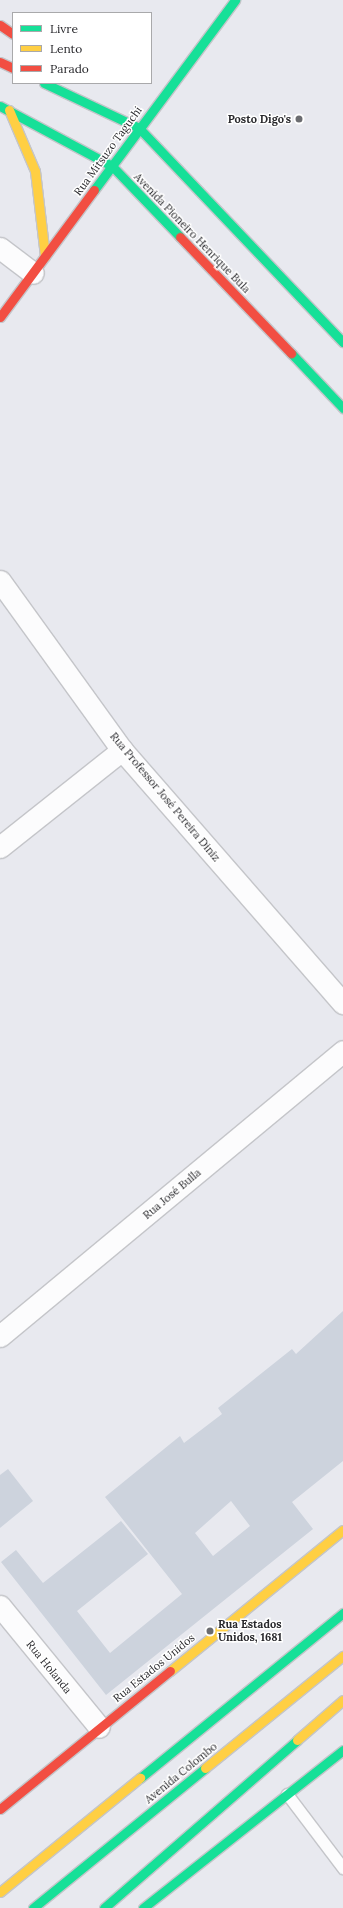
<!DOCTYPE html>
<meta charset="utf-8">
<style>
body{margin:0}
#map{position:relative;width:343px;height:1908px;overflow:hidden;background:#e8e9ef;font-family:Lora,serif}
div>[style]{position:absolute}
.building>*{inset:0;background:#cdd3dd}
.roads{filter:drop-shadow(1px 0 #c4c5c9) drop-shadow(-1px 0 #c4c5c9) drop-shadow(0 1px #c4c5c9) drop-shadow(0 -1px #c4c5c9)}
.lane>*{height:11px;margin:-5.5px;padding:0 5.5px;transform-origin:5.5px;border-radius:5.5px;background:#fcfcfd}
.street>*{height:21px;margin:-10.5px;padding:0 10.5px;transform-origin:10.5px;border-radius:10.5px;background:#fcfcfd}
.fast>*{height:9px;margin:-4.5px;padding:0 4.5px;transform-origin:4.5px;border-radius:4.5px;background:#16e098}
.slow>*{height:9px;margin:-4.5px;padding:0 4.5px;transform-origin:4.5px;border-radius:4.5px;background:#ffcf43}
.jam>*{height:9px;margin:-4.5px;padding:0 4.5px;transform-origin:4.5px;border-radius:4.5px;background:#f24e42}
.dots>*{width:11px;height:11px;translate:-50% -50%;box-sizing:border-box;border:2px solid #fff;border-radius:50%}
span{translate:-50% -50%;white-space:nowrap;text-align:center;line-height:1.15;-webkit-text-stroke:3px #fff;paint-order:stroke}
.poi-label{font-size:11px;color:#28282c;font-weight:700}
.right{translate:-100% -50%;text-align:right}
.left{translate:0 -50%;text-align:left}
.street-label{font-size:11px;color:#28282c}
.legend{position:absolute;left:12px;top:12px;width:140px;height:72px;box-sizing:border-box;background:#fff;border:1px solid #a9a9ab;margin:0;padding:5px 7px;list-style:none;font-size:12px;color:#28282c}
.legend li{display:flex;align-items:center;gap:8px;height:20px}
.legend b{width:20px;border:1px solid #a9a9ab}
</style>
<div id="map">
<div class="building">
<i style="clip-path:polygon(evenodd,343px 1311px,343px 1461px,292px 1502px,313px 1529px,106px 1695px,1px 1562px,16px 1550px,43px 1583px,121px 1521px,148px 1554px,77px 1611px,110px 1653px,182px 1594px,105px 1497px,180px 1436px,184px 1443px,222px 1414px,218px 1408px,292px 1349px,296px 1354px,343px 1311px,231px 1501px,250px 1526px,213px 1556px,195px 1533px,231px 1501px)"></i>
<i style="clip-path:polygon(8px 1469px,33px 1501px,0 1528px,0 1475px)"></i>
</div>
<div class="roads">
<div class="lane">
<i style="left:287px;top:1794px;width:93px;rotate:52.9deg"></i>
</div>
<div class="street">
<i style="left:0;top:248px;width:41px;rotate:37.1deg"></i>
<i style="left:0;top:581px;width:208px;rotate:54.2deg"></i>
<i style="left:122px;top:750px;width:336px;rotate:48.9deg"></i>
<i style="left:0;top:847px;width:156px;rotate:-38.5deg"></i>
<i style="left:0;top:1336px;width:446px;rotate:-39.7deg"></i>
<i style="left:0;top:1606px;width:156px;rotate:50.7deg"></i>
</div>
<div class="fast">
<i style="left:44px;top:83px;width:105px;rotate:25.3deg"></i>
<i style="left:139px;top:128px;width:296px;rotate:46.4deg"></i>
<i style="left:0;top:106px;width:127px;rotate:28.2deg"></i>
<i style="left:112px;top:166px;width:98px;rotate:46.2deg"></i>
<i style="left:94px;top:190px;width:237px;rotate:-53.4deg"></i>
<i style="left:291px;top:353px;width:76px;rotate:46.6deg"></i>
<i style="left:140px;top:1778px;width:262px;rotate:-39.1deg"></i>
<i style="left:33px;top:1908px;width:222px;rotate:-39.1deg"></i>
<i style="left:104px;top:1908px;width:256px;rotate:-41deg"></i>
<i style="left:143px;top:1908px;width:255px;rotate:-38.3deg"></i>
</div>
<div class="slow">
<i style="left:9px;top:110px;width:66px;rotate:66.9deg"></i>
<i style="left:35px;top:171px;width:86px;rotate:83.3deg"></i>
<i style="left:170px;top:1671px;width:223px;rotate:-39.2deg"></i>
<i style="left:297px;top:1740px;width:61px;rotate:-41deg"></i>
<i style="left:205px;top:1768px;width:178px;rotate:-39.1deg"></i>
<i style="left:0;top:1892px;width:181px;rotate:-39.2deg"></i>
</div>
<div class="jam">
<i style="left:0;top:25px;width:16px;rotate:35deg"></i>
<i style="left:0;top:62px;width:14px;rotate:25deg"></i>
<i style="left:180px;top:237px;width:161px;rotate:46.3deg"></i>
<i style="left:0;top:317px;width:158px;rotate:-53.5deg"></i>
<i style="left:0;top:1809px;width:219px;rotate:-39.1deg"></i>
</div>
</div>
<div class="dots">
<i style="left:299px;top:119px;background:#6b6c70"></i>
<i style="left:210px;top:1631px;background:#6b6c70"></i>
</div>
<div class="poi-label">
<span class="right" style="left:291px;top:119px">Posto Digo's</span>
<span class="left" style="left:218px;top:1631px">Rua Estados<br>Unidos, 1681</span>
</div>
<div class="street-label">
<span style="left:108px;top:151px;rotate:-54deg">Rua Mitsuzo Taguchi</span>
<span style="left:192px;top:233px;rotate:46deg">Avenida Pioneiro Henrique Bula</span>
<span style="left:165px;top:797px;rotate:50deg">Rua Professor José Pereira Diniz</span>
<span style="left:172px;top:1194px;rotate:-40deg">Rua José Bulla</span>
<span style="left:49px;top:1667px;rotate:51deg">Rua Holanda</span>
<span style="left:154px;top:1668px;rotate:-39deg">Rua Estados Unidos</span>
<span style="left:181px;top:1773px;rotate:-39deg">Avenida Colombo</span>
</div>
<ul class="legend">
<li><b style="height:5px;background:#16e098"></b>Livre</li>
<li><b style="height:5px;background:#ffcf43"></b>Lento</li>
<li><b style="height:5px;background:#f24e42"></b>Parado</li>
</ul>
</div>
